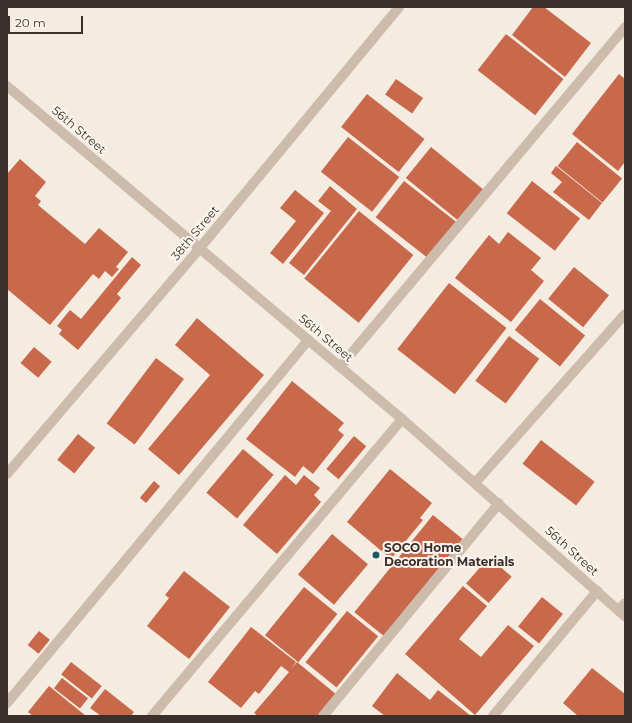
<!DOCTYPE html>
<style>
body{margin:0}
#map{position:relative;width:632px;height:723px;overflow:hidden;background:#f4ebe1;font-family:Montserrat,sans-serif}
div>[style]{position:absolute}
.building>*{inset:0;background:#c8694b;transform-origin:0 0}
.minor>*{height:10px;margin:-5px;padding:0 5px;transform-origin:5px;border-radius:5px;background:#cdbbac}
.dots>*{width:11px;height:11px;translate:-50% -50%;box-sizing:border-box;border:2px solid #fbf5ee;border-radius:50%}
span{translate:-50% -50%;white-space:nowrap;text-align:center;line-height:1.15;-webkit-text-stroke:4px #fbf5ee;paint-order:stroke}
.street-label{font-size:12px;color:#3b302b}
.poi-label{font-size:12px;color:#3b302b;font-weight:700}
.left{translate:0 -50%;text-align:left}
.frame{position:absolute;inset:0;border:8px solid #3b302b;pointer-events:none}
.scale{position:absolute;left:8px;top:16px;width:75px;height:18px;box-sizing:border-box;border:2px solid #3b302b;border-top:0;padding-left:5px;font-size:12px;line-height:14px;white-space:nowrap;color:#3b302b;-webkit-text-stroke:3px #fbf5ee;paint-order:stroke}
</style>
<div id="map">
<div class="building">
<i style="clip-path:polygon(533px 7px,544px 7px,591px 43px,565px 77px,512px 35px)"></i>
<i style="left:506px;top:34px;width:73px;height:46px;rotate:38deg"></i>
<i style="clip-path:polygon(619px 74px,625px 79px,625px 162px,618px 171px,572px 134px)"></i>
<i style="left:396px;top:79px;width:33px;height:19px;rotate:35deg"></i>
<i style="left:367px;top:94px;width:73px;height:42px;rotate:38deg"></i>
<i style="left:348px;top:137px;width:65px;height:44px;rotate:38deg"></i>
<i style="left:577px;top:142px;width:58px;height:31px;rotate:39deg"></i>
<i style="left:431px;top:147px;width:69px;height:40px;rotate:39deg"></i>
<i style="clip-path:polygon(20px 159px,46px 182px,35px 196px,41px 201px,38px 205px,85px 244px,99px 228px,128px 252px,116px 267px,119px 269px,112px 277px,105px 271px,99px 279px,93px 274px,50px 325px,7px 289px,7px 174px)"></i>
<i style="clip-path:polygon(556px 166px,602px 203px,589px 220px,553px 192px,562px 182px,551px 173px)"></i>
<i style="left:404px;top:181px;width:66px;height:46px;rotate:38deg"></i>
<i style="left:532px;top:181px;width:61px;height:41px;rotate:38deg"></i>
<i style="clip-path:polygon(330px 186px,357px 209px,304px 275px,289px 263px,331px 211px,318px 201px)"></i>
<i style="clip-path:polygon(295px 190px,324px 213px,283px 264px,270px 253px,296px 221px,280px 208px)"></i>
<i style="left:359px;top:211px;width:70px;height:87px;rotate:39deg"></i>
<i style="clip-path:polygon(508px 232px,541px 258px,531px 270px,544px 281px,511px 322px,455px 278px,489px 235px,499px 244px)"></i>
<i style="clip-path:polygon(132px 257px,141px 265px,117px 294px,121px 298px,78px 350px,59px 334px,62px 330px,57px 326px,70px 310px,81px 319px)"></i>
<i style="left:574px;top:267px;width:45px;height:41px;rotate:39deg"></i>
<i style="left:449px;top:283px;width:73px;height:84px;rotate:38deg"></i>
<i style="left:540px;top:299px;width:58px;height:40px;rotate:39deg"></i>
<i style="clip-path:polygon(197px 318px,264px 375px,179px 475px,148px 449px,210px 375px,175px 345px)"></i>
<i style="left:509px;top:336px;width:38px;height:56px;rotate:37deg"></i>
<i style="left:34px;top:347px;width:23px;height:21px;rotate:40deg"></i>
<i style="left:156px;top:358px;width:35px;height:82px;rotate:37deg"></i>
<i style="clip-path:polygon(292px 381px,344px 423px,338px 430px,344px 435px,313px 474px,303px 466px,295px 477px,246px 439px)"></i>
<i style="left:78px;top:434px;width:22px;height:33px;rotate:39deg"></i>
<i style="left:354px;top:436px;width:16px;height:43px;rotate:40deg"></i>
<i style="left:541px;top:440px;width:68px;height:30px;rotate:38deg"></i>
<i style="left:243px;top:449px;width:40px;height:57px;rotate:40deg"></i>
<i style="clip-path:polygon(390px 469px,432px 503px,420px 518px,423px 520px,391px 559px,347px 522px)"></i>
<i style="clip-path:polygon(285px 475px,296px 485px,304px 475px,320px 488px,314px 495px,321px 502px,277px 554px,243px 525px)"></i>
<i style="left:154px;top:481px;width:8px;height:22px;rotate:40deg"></i>
<i style="left:433px;top:515px;width:38px;height:125px;rotate:39deg"></i>
<i style="left:332px;top:534px;width:47px;height:53px;rotate:40deg"></i>
<i style="left:489px;top:557px;width:30px;height:35px;rotate:41deg"></i>
<i style="clip-path:polygon(184px 571px,230px 607px,189px 659px,147px 626px,169px 598px,165px 595px)"></i>
<i style="clip-path:polygon(463px 586px,487px 606px,459px 639px,481px 657px,508px 625px,534px 646px,475px 715px,405px 654px)"></i>
<i style="left:304px;top:587px;width:43px;height:62px;rotate:39deg"></i>
<i style="left:542px;top:597px;width:27px;height:38px;rotate:39deg"></i>
<i style="left:347px;top:611px;width:40px;height:66px;rotate:39deg"></i>
<i style="clip-path:polygon(251px 627px,296px 662px,291px 669px,297px 662px,337px 695px,319px 716px,258px 716px,254px 713px,289px 672px,281px 666px,259px 694px,255px 691px,241px 708px,208px 682px)"></i>
<i style="left:39px;top:631px;width:14px;height:18px;rotate:39deg"></i>
<i style="left:71px;top:662px;width:39px;height:16px;rotate:38deg"></i>
<i style="clip-path:polygon(592px 668px,625px 694px,625px 716px,578px 716px,563px 703px)"></i>
<i style="clip-path:polygon(397px 673px,430px 700px,438px 690px,471px 716px,385px 716px,372px 706px)"></i>
<i style="left:62px;top:678px;width:33px;height:13px;rotate:38deg"></i>
<i style="clip-path:polygon(49px 686px,86px 716px,33px 716px,28px 712px)"></i>
<i style="clip-path:polygon(105px 689px,134px 712px,131px 716px,101px 716px,90px 708px)"></i>
</div>
<div class="minor">
<i style="left:7px;top:86px;width:517px;rotate:40.13deg"></i>
<i style="left:402px;top:419px;width:298px;rotate:41.5deg"></i>
<i style="left:340px;top:367px;width:444px;rotate:-50deg"></i>
<i style="left:7px;top:474px;width:296px;rotate:-49.5deg"></i>
<i style="left:199px;top:249px;width:314px;rotate:-50.4deg"></i>
<i style="left:475px;top:483px;width:226px;rotate:-48.4deg"></i>
<i style="left:619px;top:610px;width:9px;rotate:-49deg"></i>
<i style="left:7px;top:703px;width:472px;rotate:-50.3deg"></i>
<i style="left:152px;top:716px;width:388px;rotate:-49.9deg"></i>
<i style="left:323px;top:716px;width:276px;rotate:-50.4deg"></i>
<i style="left:493px;top:716px;width:163px;rotate:-50.2deg"></i>
</div>
<div class="dots">
<i style="left:376px;top:555px;background:#1f5a5e"></i>
</div>
<div class="street-label">
<span style="left:79px;top:130px;rotate:40deg">56th Street</span>
<span style="left:195px;top:233px;rotate:-50deg">38th Street</span>
<span style="left:326px;top:338px;rotate:40deg">56th Street</span>
<span style="left:572px;top:551px;rotate:42deg">56th Street</span>
</div>
<div class="poi-label">
<span class="left" style="left:384px;top:555px">SOCO Home<br>Decoration Materials</span>
</div>
<div class="frame"></div>
<div class="scale">20 m</div>
</div>
